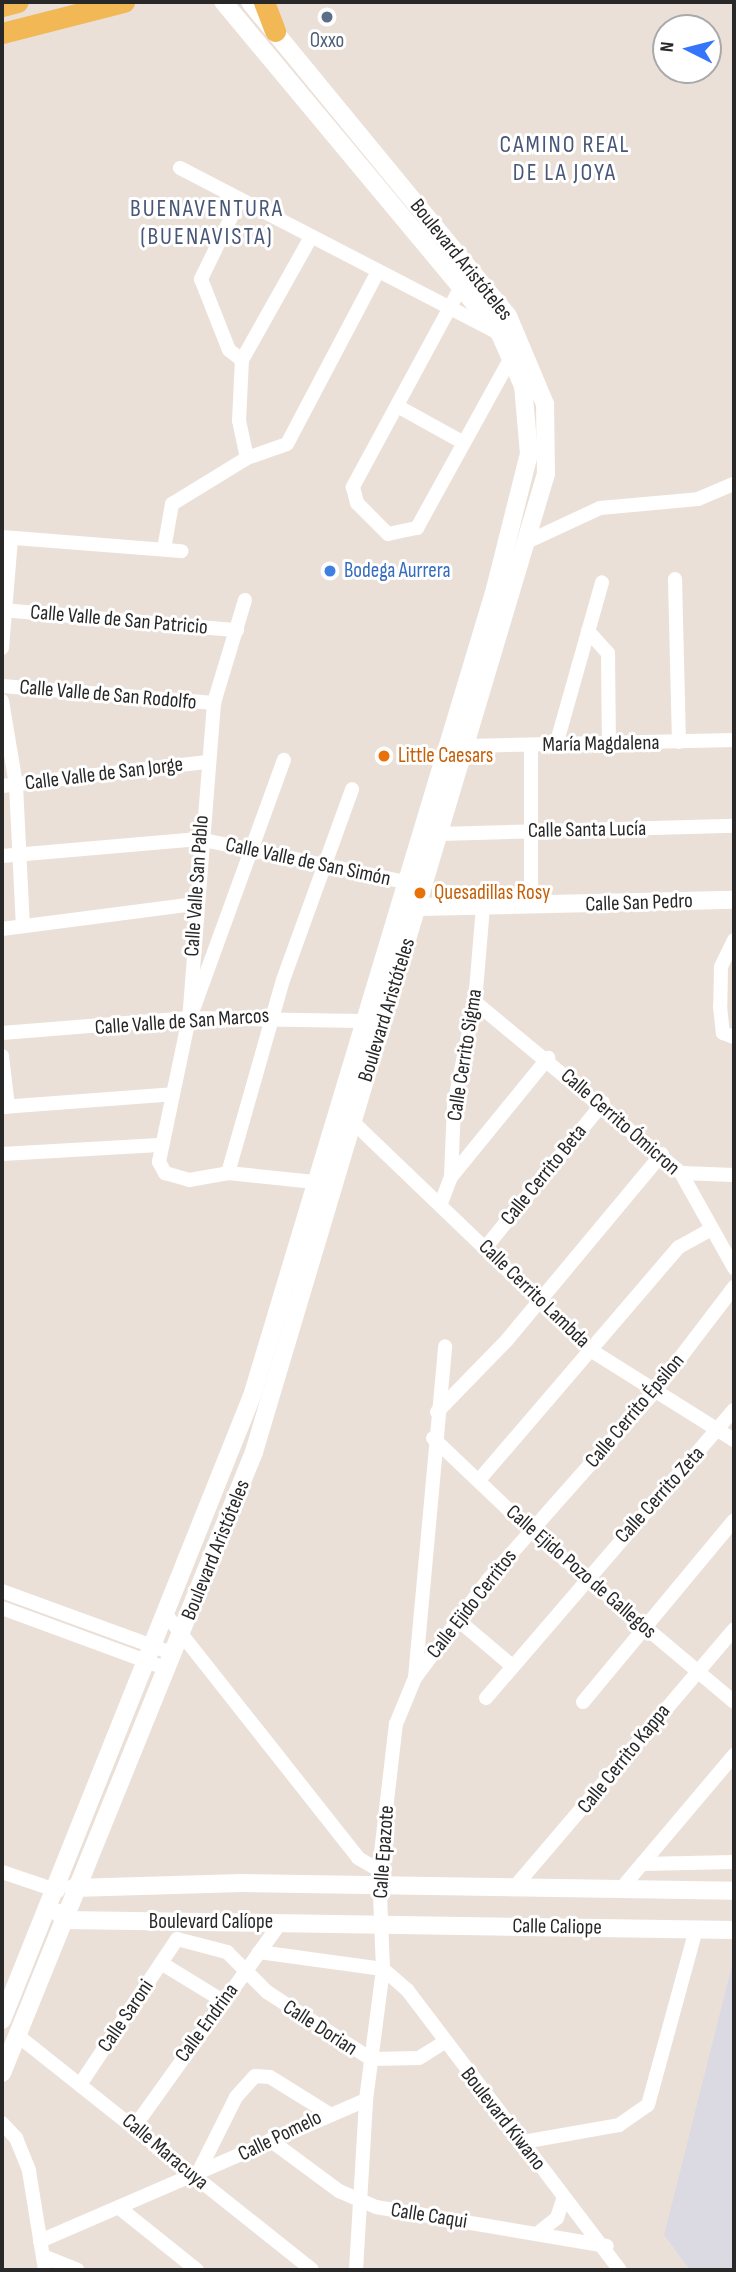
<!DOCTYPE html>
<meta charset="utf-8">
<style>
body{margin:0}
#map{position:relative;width:736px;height:2272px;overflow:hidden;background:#ebe0d8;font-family:"Sofia Sans Condensed",sans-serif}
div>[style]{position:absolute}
.industrial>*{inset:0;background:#dbdae2}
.minor>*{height:14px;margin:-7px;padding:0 7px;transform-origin:7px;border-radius:7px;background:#fff}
.tertiary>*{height:18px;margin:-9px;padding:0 9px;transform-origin:9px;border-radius:9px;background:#fff}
.primary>*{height:21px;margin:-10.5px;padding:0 10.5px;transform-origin:10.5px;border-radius:10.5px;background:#f2b856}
.dots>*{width:19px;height:19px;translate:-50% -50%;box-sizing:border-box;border:4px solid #fff;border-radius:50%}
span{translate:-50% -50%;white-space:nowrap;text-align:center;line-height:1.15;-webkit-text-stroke:6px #fff;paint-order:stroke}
.service-label{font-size:21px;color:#4e5e75}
.street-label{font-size:21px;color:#282828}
.shop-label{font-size:21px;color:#366cbe}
.left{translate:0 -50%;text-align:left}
.food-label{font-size:21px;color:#c56008}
.quarter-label{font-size:24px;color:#485778;letter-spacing:2px}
.frame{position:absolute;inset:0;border:4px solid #282828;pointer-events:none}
.north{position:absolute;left:652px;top:14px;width:70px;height:70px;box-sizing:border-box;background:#fff;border:2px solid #a9a9a9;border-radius:50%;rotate:276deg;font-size:19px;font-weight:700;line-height:28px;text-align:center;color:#282828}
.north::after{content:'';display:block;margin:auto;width:24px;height:32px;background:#3475fc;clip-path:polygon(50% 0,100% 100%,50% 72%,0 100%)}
</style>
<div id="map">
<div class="industrial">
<i style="clip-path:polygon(734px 1957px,734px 2270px,690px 2270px,664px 2235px)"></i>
</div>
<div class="minor">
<i style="left:180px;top:168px;width:356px;rotate:27.4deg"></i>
<i style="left:239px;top:201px;width:87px;rotate:116deg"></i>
<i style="left:201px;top:279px;width:76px;rotate:68.5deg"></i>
<i style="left:229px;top:350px;width:16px;rotate:38deg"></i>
<i style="left:462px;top:285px;width:230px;rotate:118.4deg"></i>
<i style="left:353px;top:487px;width:16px;rotate:76deg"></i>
<i style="left:357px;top:503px;width:44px;rotate:45deg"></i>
<i style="left:388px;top:534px;width:30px;rotate:-12deg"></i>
<i style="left:417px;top:528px;width:196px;rotate:-61.1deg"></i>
<i style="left:399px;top:407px;width:74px;rotate:29deg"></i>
<i style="left:247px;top:458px;width:38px;rotate:-102deg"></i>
<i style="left:239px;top:421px;width:61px;rotate:-87.2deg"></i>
<i style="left:242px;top:360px;width:139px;rotate:-60.7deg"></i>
<i style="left:2px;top:537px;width:180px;rotate:4.5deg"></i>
<i style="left:529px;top:541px;width:78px;rotate:-24.9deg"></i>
<i style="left:600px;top:508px;width:98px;rotate:-5.2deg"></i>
<i style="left:698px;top:499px;width:39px;rotate:-23deg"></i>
<i style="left:164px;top:549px;width:46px;rotate:-79.9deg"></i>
<i style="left:172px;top:504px;width:88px;rotate:-31.5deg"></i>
<i style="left:247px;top:458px;width:42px;rotate:-19.3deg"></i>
<i style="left:287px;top:444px;width:193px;rotate:-62.2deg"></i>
<i style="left:675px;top:579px;width:163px;rotate:88.6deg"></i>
<i style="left:245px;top:600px;width:108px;rotate:106.8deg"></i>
<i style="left:214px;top:703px;width:316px;rotate:94.5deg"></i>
<i style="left:189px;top:1018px;width:147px;rotate:101.8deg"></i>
<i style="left:159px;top:1162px;width:13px;rotate:61deg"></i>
<i style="left:165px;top:1173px;width:25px;rotate:16deg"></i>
<i style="left:189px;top:1180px;width:40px;rotate:-10deg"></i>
<i style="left:228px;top:1173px;width:87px;rotate:5.9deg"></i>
<i style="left:2px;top:610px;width:236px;rotate:4.9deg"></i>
<i style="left:588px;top:631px;width:30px;rotate:48deg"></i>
<i style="left:608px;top:653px;width:92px;rotate:89.4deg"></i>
<i style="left:2px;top:648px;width:110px;rotate:-85.3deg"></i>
<i style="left:2px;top:686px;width:213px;rotate:4.6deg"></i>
<i style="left:2px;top:701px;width:85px;rotate:80.5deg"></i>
<i style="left:16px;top:785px;width:141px;rotate:87.2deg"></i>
<i style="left:556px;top:745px;width:169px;rotate:-74.2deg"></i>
<i style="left:467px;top:746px;width:267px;rotate:-1.3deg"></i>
<i style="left:2px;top:786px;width:205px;rotate:-6.7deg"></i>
<i style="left:440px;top:834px;width:294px;rotate:-1.6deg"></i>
<i style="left:2px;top:856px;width:198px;rotate:-4.9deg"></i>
<i style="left:199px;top:839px;width:210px;rotate:11.8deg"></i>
<i style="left:531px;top:906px;width:160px;rotate:-90deg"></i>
<i style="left:2px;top:929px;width:195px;rotate:-7.4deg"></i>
<i style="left:734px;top:940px;width:30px;rotate:116deg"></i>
<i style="left:721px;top:967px;width:39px;rotate:91deg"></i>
<i style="left:720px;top:1006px;width:27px;rotate:84deg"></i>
<i style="left:723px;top:1033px;width:12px;rotate:20deg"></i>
<i style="left:475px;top:1002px;width:268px;rotate:39.7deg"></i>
<i style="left:681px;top:1173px;width:109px;rotate:60.8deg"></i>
<i style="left:194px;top:1007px;width:263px;rotate:-70deg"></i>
<i style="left:2px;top:1033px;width:188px;rotate:-4.6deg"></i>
<i style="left:189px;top:1018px;width:173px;rotate:1deg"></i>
<i style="left:2px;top:1056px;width:51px;rotate:83.3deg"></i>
<i style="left:2px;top:1107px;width:171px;rotate:-4.3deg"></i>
<i style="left:353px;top:1122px;width:331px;rotate:43.8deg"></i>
<i style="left:592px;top:1351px;width:168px;rotate:32.1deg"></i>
<i style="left:2px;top:1154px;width:157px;rotate:-3.3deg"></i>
<i style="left:228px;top:1173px;width:201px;rotate:-74.1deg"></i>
<i style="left:283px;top:980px;width:203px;rotate:-70.1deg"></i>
<i style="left:681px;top:1173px;width:53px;rotate:2.2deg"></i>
<i style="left:451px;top:1177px;width:154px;rotate:-50.8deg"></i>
<i style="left:441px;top:1203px;width:28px;rotate:-69deg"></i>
<i style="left:451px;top:1177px;width:72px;rotate:-87.6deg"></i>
<i style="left:454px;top:1105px;width:105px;rotate:-78.5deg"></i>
<i style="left:475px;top:1002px;width:96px;rotate:-85.2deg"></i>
<i style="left:486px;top:1247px;width:186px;rotate:-50.9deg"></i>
<i style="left:437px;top:1412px;width:100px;rotate:-45.8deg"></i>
<i style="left:507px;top:1340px;width:242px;rotate:-50.2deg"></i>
<i style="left:433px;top:1438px;width:135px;rotate:43.5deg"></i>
<i style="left:531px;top:1531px;width:265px;rotate:40.1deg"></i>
<i style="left:479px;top:1480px;width:307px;rotate:-49.4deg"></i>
<i style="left:679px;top:1247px;width:37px;rotate:-29deg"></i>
<i style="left:2px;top:1591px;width:183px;rotate:20.1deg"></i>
<i style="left:2px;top:1608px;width:177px;rotate:20.2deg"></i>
<i style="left:168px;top:1617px;width:307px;rotate:51.7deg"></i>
<i style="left:358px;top:1858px;width:24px;rotate:30deg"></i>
<i style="left:458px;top:1620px;width:71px;rotate:40.4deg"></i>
<i style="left:415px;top:1678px;width:121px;rotate:-53.4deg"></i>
<i style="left:487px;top:1581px;width:252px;rotate:-48.5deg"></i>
<i style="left:654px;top:1392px;width:132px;rotate:-52.7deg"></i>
<i style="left:486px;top:1698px;width:380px;rotate:-49.3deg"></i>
<i style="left:583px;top:1702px;width:236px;rotate:-50.3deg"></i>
<i style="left:642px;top:1864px;width:92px;rotate:-1.2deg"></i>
<i style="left:2px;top:1872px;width:59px;rotate:18.7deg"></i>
<i style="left:513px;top:1889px;width:341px;rotate:-49.6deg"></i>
<i style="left:620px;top:1890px;width:177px;rotate:-49.8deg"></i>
<i style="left:259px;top:1952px;width:125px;rotate:7.8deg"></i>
<i style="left:383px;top:1969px;width:33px;rotate:41deg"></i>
<i style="left:408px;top:1991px;width:350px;rotate:52.8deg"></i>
<i style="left:161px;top:1963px;width:73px;rotate:31.5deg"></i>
<i style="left:17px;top:2035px;width:377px;rotate:38.5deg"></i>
<i style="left:81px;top:2083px;width:173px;rotate:-56.3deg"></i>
<i style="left:177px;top:1939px;width:52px;rotate:14.6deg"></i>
<i style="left:227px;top:1952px;width:57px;rotate:45deg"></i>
<i style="left:267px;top:1992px;width:124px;rotate:32.8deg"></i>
<i style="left:371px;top:2059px;width:48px;rotate:-1.2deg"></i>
<i style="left:419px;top:2058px;width:28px;rotate:-32deg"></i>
<i style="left:2px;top:2123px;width:21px;rotate:47deg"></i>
<i style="left:16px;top:2138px;width:35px;rotate:68deg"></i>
<i style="left:29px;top:2171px;width:100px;rotate:80.8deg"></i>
<i style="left:135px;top:2126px;width:251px;rotate:-54.4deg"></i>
<i style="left:270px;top:2140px;width:86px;rotate:36.5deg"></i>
<i style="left:339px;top:2191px;width:40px;rotate:23.4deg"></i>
<i style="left:376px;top:2207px;width:234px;rotate:9.6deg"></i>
<i style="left:523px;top:2142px;width:97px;rotate:-10deg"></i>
<i style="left:619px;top:2125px;width:35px;rotate:-35deg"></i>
<i style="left:648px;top:2105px;width:182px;rotate:-74.7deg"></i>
<i style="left:196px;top:2177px;width:89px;rotate:-63.4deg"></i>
<i style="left:236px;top:2097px;width:28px;rotate:-48deg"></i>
<i style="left:255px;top:2076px;width:15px;rotate:4deg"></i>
<i style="left:270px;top:2077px;width:68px;rotate:31.8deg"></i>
<i style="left:122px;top:2210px;width:96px;rotate:38.7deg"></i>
<i style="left:537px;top:2234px;width:26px;rotate:-39deg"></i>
<i style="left:557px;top:2218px;width:22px;rotate:-72deg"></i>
<i style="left:40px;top:2241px;width:355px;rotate:-23.4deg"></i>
<i style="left:43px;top:2256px;width:37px;rotate:22deg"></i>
<i style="left:356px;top:2270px;width:170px;rotate:-86.6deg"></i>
<i style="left:366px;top:2100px;width:132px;rotate:-82.6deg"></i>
<i style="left:383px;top:1969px;width:99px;rotate:-92.3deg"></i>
<i style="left:379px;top:1870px;width:147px;rotate:-83.4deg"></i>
<i style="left:396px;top:1724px;width:50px;rotate:-67.6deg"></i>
<i style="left:415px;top:1678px;width:333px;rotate:-84.8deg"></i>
</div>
<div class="tertiary">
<i style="left:418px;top:907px;width:316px;rotate:-1.3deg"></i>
<i style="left:73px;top:1888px;width:169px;rotate:-1.7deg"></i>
<i style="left:242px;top:1883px;width:492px;rotate:0.9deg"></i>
<i style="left:59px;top:1913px;width:9px;rotate:49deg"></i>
<i style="left:65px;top:1920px;width:669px;rotate:0.86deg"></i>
<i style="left:2px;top:2020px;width:672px;rotate:-68.17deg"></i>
<i style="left:252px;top:1396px;width:843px;rotate:-73.24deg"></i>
<i style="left:495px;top:589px;width:139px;rotate:-75.9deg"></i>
<i style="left:529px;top:454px;width:68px;rotate:-95deg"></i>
<i style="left:523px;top:386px;width:57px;rotate:-113.9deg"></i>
<i style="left:500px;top:334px;width:432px;rotate:-129.8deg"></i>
<i style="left:2px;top:2073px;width:670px;rotate:-67.91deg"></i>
<i style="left:254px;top:1452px;width:1021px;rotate:-73.38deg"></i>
<i style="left:546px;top:474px;width:70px;rotate:-90.8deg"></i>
<i style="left:545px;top:404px;width:95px;rotate:-112.8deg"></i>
<i style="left:508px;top:316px;width:406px;rotate:-129.4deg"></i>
</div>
<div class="primary">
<i style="left:264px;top:2px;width:31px;rotate:69deg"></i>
<i style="left:2px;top:6px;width:16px;rotate:-14deg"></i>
<i style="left:2px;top:33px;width:126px;rotate:-14.3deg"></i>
</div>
<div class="dots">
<i style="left:327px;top:17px;background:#5c6f8a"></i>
<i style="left:330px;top:571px;background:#3f7fe0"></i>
<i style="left:384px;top:756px;background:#e8710a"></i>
<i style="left:420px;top:893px;background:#e8710a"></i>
</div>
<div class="service-label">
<span style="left:327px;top:41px">Oxxo</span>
</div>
<div class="street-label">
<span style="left:461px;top:260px;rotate:51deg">Boulevard Aristóteles</span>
<span style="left:119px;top:620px;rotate:5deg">Calle Valle de San Patricio</span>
<span style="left:108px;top:695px;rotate:5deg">Calle Valle de San Rodolfo</span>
<span style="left:601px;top:744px;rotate:-1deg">María Magdalena</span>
<span style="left:104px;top:774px;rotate:-7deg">Calle Valle de San Jorge</span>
<span style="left:587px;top:830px;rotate:-1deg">Calle Santa Lucía</span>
<span style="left:308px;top:862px;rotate:12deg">Calle Valle de San Simón</span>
<span style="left:197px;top:886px;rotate:-86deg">Calle Valle San Pablo</span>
<span style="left:639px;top:903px;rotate:-2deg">Calle San Pedro</span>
<span style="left:387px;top:1010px;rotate:-73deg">Boulevard Aristóteles</span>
<span style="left:182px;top:1022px;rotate:-4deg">Calle Valle de San Marcos</span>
<span style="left:465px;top:1055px;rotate:-81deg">Calle Cerrito Sigma</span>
<span style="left:620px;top:1122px;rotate:41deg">Calle Cerrito Ómicron</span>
<span style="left:544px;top:1175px;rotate:-51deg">Calle Cerrito Beta</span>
<span style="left:534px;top:1294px;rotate:44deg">Calle Cerrito Lambda</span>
<span style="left:635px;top:1411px;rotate:-50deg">Calle Cerrito Épsilon</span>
<span style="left:660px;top:1495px;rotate:-48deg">Calle Cerrito Zeta</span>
<span style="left:216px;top:1550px;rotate:-68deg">Boulevard Aristóteles</span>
<span style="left:581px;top:1572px;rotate:41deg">Calle Ejido Pozo de Gallegos</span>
<span style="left:472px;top:1604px;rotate:-52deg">Calle Ejido Cerritos</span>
<span style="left:624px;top:1759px;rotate:-51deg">Calle Cerrito Kappa</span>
<span style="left:384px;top:1852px;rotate:-86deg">Calle Epazote</span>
<span style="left:211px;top:1922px">Boulevard Calíope</span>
<span style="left:557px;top:1927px;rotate:1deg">Calle Caliope</span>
<span style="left:126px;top:2016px;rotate:-56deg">Calle Saroni</span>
<span style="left:207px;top:2023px;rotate:-54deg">Calle Endrina</span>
<span style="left:320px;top:2028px;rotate:33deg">Calle Dorian</span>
<span style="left:503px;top:2119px;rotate:52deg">Boulevard Kiwano</span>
<span style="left:280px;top:2136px;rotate:-26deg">Calle Pomelo</span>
<span style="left:165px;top:2152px;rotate:40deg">Calle Maracuya</span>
<span style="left:429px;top:2216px;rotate:9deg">Calle Caqui</span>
</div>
<div class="shop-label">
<span class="left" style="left:344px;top:571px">Bodega Aurrera</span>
</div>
<div class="food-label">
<span class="left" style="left:398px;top:756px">Little Caesars</span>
<span class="left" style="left:434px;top:893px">Quesadillas Rosy</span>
</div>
<div class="quarter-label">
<span style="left:565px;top:159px">CAMINO REAL<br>DE LA JOYA</span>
<span style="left:207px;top:223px">BUENAVENTURA<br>(BUENAVISTA)</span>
</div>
<div class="frame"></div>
<div class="north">N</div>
</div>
